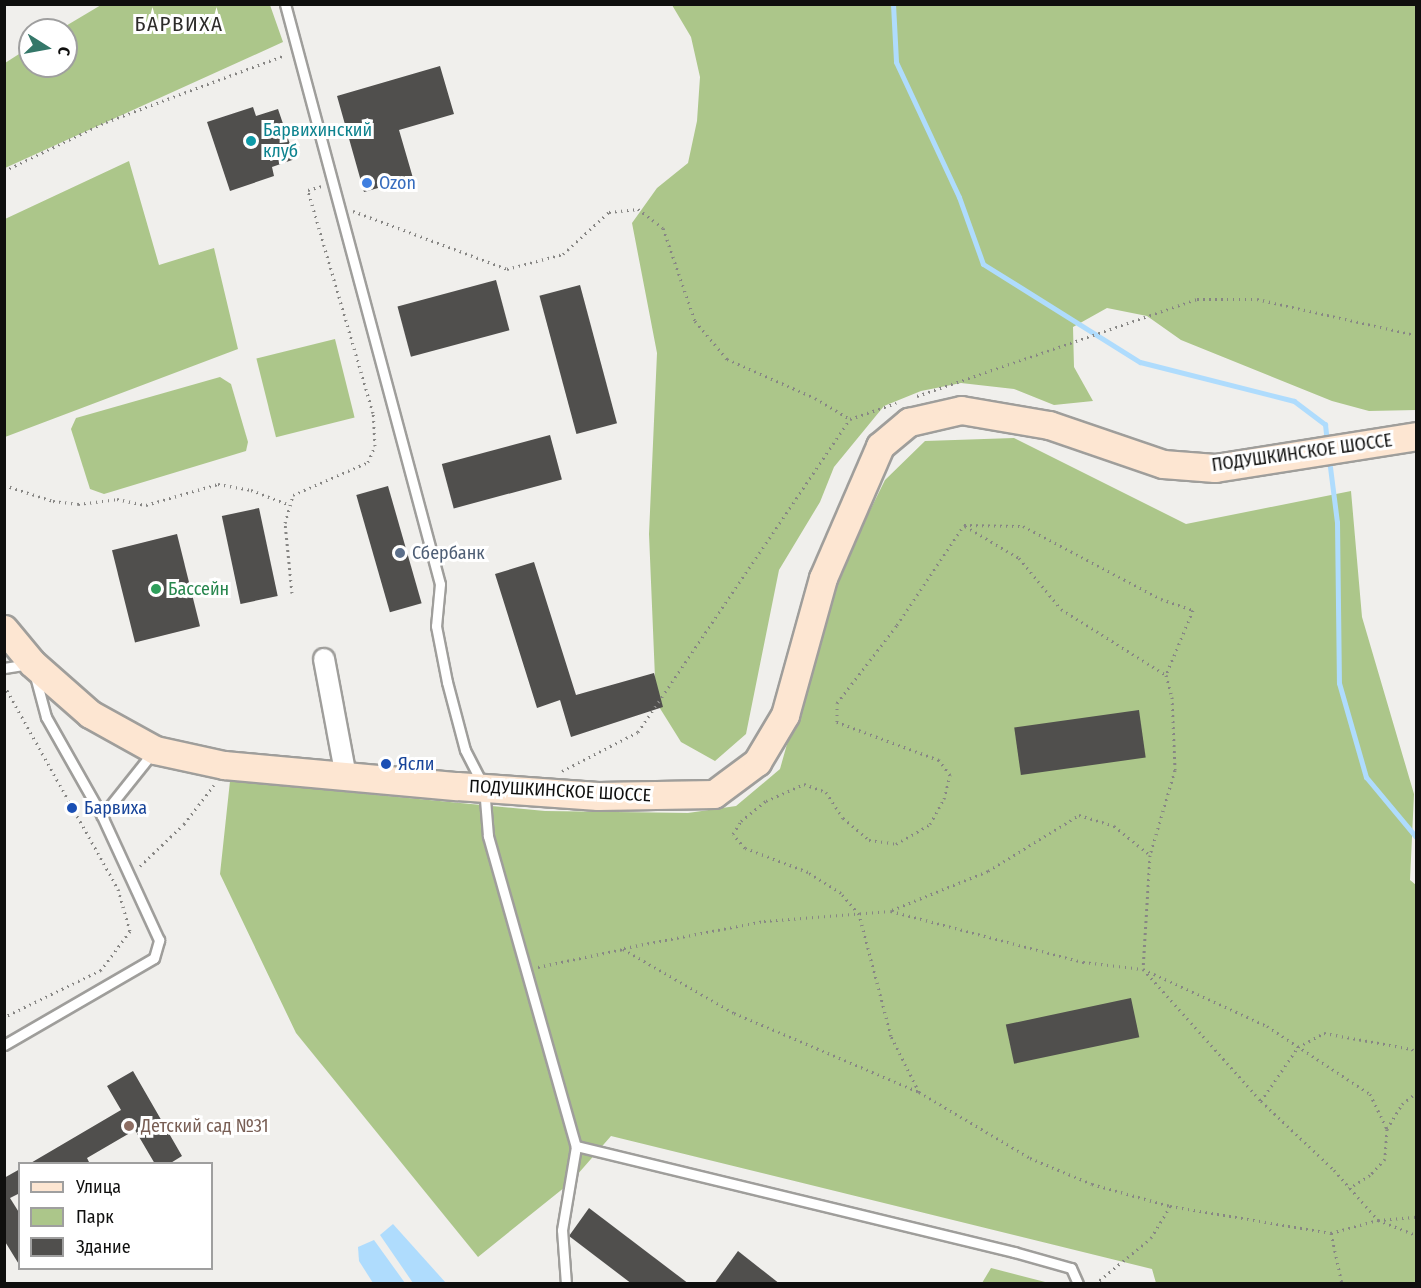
<!DOCTYPE html>
<meta charset="utf-8">
<style>
body{margin:0}
#map{position:relative;width:1421px;height:1288px;overflow:hidden;background:#f0efec;font-family:"Fira Sans Condensed",sans-serif}
div>[style]{position:absolute}
.green>*{inset:0;background:#acc68a;transform-origin:0 0}
.water>*{inset:0;background:#afdcfd}
.stream>*{height:5px;margin:-2.5px;padding:0 2.5px;transform-origin:2.5px;border-radius:2.5px;background:#afdcfd}
.building>*{inset:0;background:#504f4d;transform-origin:0 0}
.path>*{height:3px;margin-top:-1.5px;transform-origin:0;background:repeating-linear-gradient(90deg,#878684 0 1.5px,transparent 0 6px)}
.roads{filter:drop-shadow(2px 0 #9f9e9b) drop-shadow(-2px 0 #9f9e9b) drop-shadow(0 2px #9f9e9b) drop-shadow(0 -2px #9f9e9b)}
.lane>*{height:9px;margin:-4.5px;padding:0 4.5px;transform-origin:4.5px;border-radius:4.5px;background:#fff}
.street>*{height:20px;margin:-10px;padding:0 10px;transform-origin:10px;border-radius:10px;background:#fff}
.secondary>*{height:27px;margin:-13.5px;padding:0 13.5px;transform-origin:13.5px;border-radius:13.5px;background:#fde6d2}
.dots>*{width:16px;height:16px;translate:-50% -50%;box-sizing:border-box;border:3px solid #fff;border-radius:50%}
span{translate:-50% -50%;white-space:nowrap;text-align:center;line-height:1.15;-webkit-text-stroke:6px #fff;paint-order:stroke}
.culture-label{font-size:18px;color:#0d838f}
.left{translate:0 -50%;text-align:left}
.shop-label{font-size:18px;color:#366cbe}
.street-label{font-size:18px;color:#0f0f0e}
.service-label{font-size:18px;color:#4e5e75}
.leisure-label{font-size:18px;color:#27864d}
.transit-label{font-size:18px;color:#164399}
.education-label{font-size:18px;color:#785e54}
.quarter-label{font-size:21px;color:#2d2c2a;letter-spacing:1.5px}
.frame{position:absolute;inset:0;border:6px solid #0f0f0e;pointer-events:none}
.legend{position:absolute;left:18px;top:1162px;width:195px;height:108px;box-sizing:border-box;background:#fff;border:2px solid #9f9f9f;margin:0;padding:8px 10px;list-style:none;font-size:18px;color:#0f0f0e}
.legend li{display:flex;align-items:center;gap:12px;height:30px}
.legend b{width:30px;border:2px solid #9f9f9f}
.north{position:absolute;left:18px;top:18px;width:60px;height:60px;box-sizing:border-box;background:#fff;border:2px solid #9f9f9f;border-radius:50%;rotate:101deg;font-size:16px;font-weight:700;line-height:24px;text-align:center;color:#0f0f0e}
.north::after{content:'';display:block;margin:auto;width:21px;height:27px;background:#347769;clip-path:polygon(50% 0,100% 100%,50% 72%,0 100%)}
</style>
<div id="map">
<div class="green">
<i style="clip-path:polygon(101px 5px,270px 5px,283px 42px,5px 168px,5px 63px,30px 47px,30px 66px,66px 66px,66px 30px,59px 30px)"></i>
<i style="clip-path:polygon(672px 5px,1416px 5px,1416px 410px,1369px 411px,1332px 401px,1181px 340px,1147px 316px,1107px 308px,1073px 327px,1074px 367px,1093px 401px,1054px 405px,1014px 389px,961px 383px,921px 391px,884px 406px,834px 467px,820px 502px,779px 570px,746px 734px,715px 761px,681px 742px,656px 702px,649px 534px,657px 353px,632px 223px,657px 188px,688px 163px,697px 121px,700px 77px,691px 37px)"></i>
<i style="clip-path:polygon(129px 161px,159px 265px,214px 248px,238px 349px,5px 437px,5px 219px)"></i>
<i style="left:335px;top:339px;width:81px;height:81px;rotate:76deg"></i>
<i style="clip-path:polygon(220px 377px,231px 384px,248px 442px,246px 451px,104px 494px,90px 489px,71px 429px,76px 418px)"></i>
<i style="clip-path:polygon(1014px 438px,1186px 524px,1351px 491px,1362px 617px,1414px 794px,1410px 880px,1416px 885px,1416px 1283px,1156px 1283px,1152px 1269px,611px 1136px,570px 1183px,478px 1257px,296px 1033px,220px 874px,230px 781px,545px 811px,688px 813px,736px 806px,780px 769px,830px 591px,885px 480px,925px 441px)"></i>
<i style="clip-path:polygon(991px 1268px,1049px 1283px,982px 1283px)"></i>
</div>
<div class="water">
<i style="clip-path:polygon(393px 1224px,446px 1283px,413px 1283px,380px 1235px)"></i>
<i style="clip-path:polygon(374px 1240px,405px 1283px,373px 1283px,359px 1261px,358px 1247px)"></i>
</div>
<div class="stream">
<i style="left:893px;top:4px;width:58px;rotate:87deg"></i>
<i style="left:896px;top:62px;width:149px;rotate:65deg"></i>
<i style="left:959px;top:197px;width:71px;rotate:70.3deg"></i>
<i style="left:983px;top:264px;width:185px;rotate:32deg"></i>
<i style="left:1140px;top:362px;width:159px;rotate:14.2deg"></i>
<i style="left:1294px;top:401px;width:39px;rotate:37deg"></i>
<i style="left:1325px;top:424px;width:20px;rotate:84deg"></i>
<i style="left:1329px;top:459px;width:64px;rotate:82.8deg"></i>
<i style="left:1337px;top:522px;width:161px;rotate:89.3deg"></i>
<i style="left:1339px;top:683px;width:98px;rotate:74deg"></i>
<i style="left:1366px;top:777px;width:78px;rotate:50.2deg"></i>
</div>
<div class="building">
<i style="clip-path:polygon(440px 66px,454px 114px,399px 130px,413px 178px,364px 192px,337px 96px)"></i>
<i style="clip-path:polygon(253px 107px,256px 116px,278px 109px,295px 159px,272px 167px,274px 176px,230px 191px,207px 122px)"></i>
<i style="left:496px;top:280px;width:52px;height:102px;rotate:75deg"></i>
<i style="left:580px;top:285px;width:143px;height:42px;rotate:75deg"></i>
<i style="left:550px;top:435px;width:46px;height:112px;rotate:75deg"></i>
<i style="left:388px;top:486px;width:122px;height:33px;rotate:74deg"></i>
<i style="left:259px;top:508px;width:90px;height:38px;rotate:78deg"></i>
<i style="left:177px;top:534px;width:95px;height:67px;rotate:76deg"></i>
<i style="clip-path:polygon(534px 562px,576px 695px,654px 673px,663px 707px,571px 737px,560px 700px,537px 708px,495px 574px)"></i>
<i style="left:1139px;top:710px;width:48px;height:126px;rotate:82deg"></i>
<i style="left:1131px;top:998px;width:40px;height:128px;rotate:78deg"></i>
<i style="clip-path:polygon(133px 1071px,182px 1156px,169px 1164px,155px 1164px,135px 1130px,87px 1158px,90px 1164px,29px 1164px,121px 1110px,107px 1086px)"></i>
<i style="clip-path:polygon(20px 1169px,20px 1193px,10px 1198px,20px 1214px,20px 1266px,4px 1240px,4px 1178px)"></i>
<i style="clip-path:polygon(589px 1208px,689px 1284px,632px 1284px,569px 1236px)"></i>
<i style="clip-path:polygon(738px 1251px,780px 1284px,714px 1284px)"></i>
</div>
<div class="path">
<i style="left:4px;top:171px;width:113px;rotate:-25.7deg"></i>
<i style="left:106px;top:122px;width:191px;rotate:-20.5deg"></i>
<i style="left:353px;top:211px;width:165px;rotate:20.6deg"></i>
<i style="left:507px;top:269px;width:58px;rotate:-15deg"></i>
<i style="left:563px;top:254px;width:62px;rotate:-42.4deg"></i>
<i style="left:609px;top:212px;width:29px;rotate:-6deg"></i>
<i style="left:638px;top:209px;width:31px;rotate:37deg"></i>
<i style="left:663px;top:228px;width:98px;rotate:71deg"></i>
<i style="left:695px;top:321px;width:50px;rotate:49.9deg"></i>
<i style="left:727px;top:359px;width:96px;rotate:23.9deg"></i>
<i style="left:815px;top:398px;width:41px;rotate:31deg"></i>
<i style="left:917px;top:396px;width:296px;rotate:-19.1deg"></i>
<i style="left:1197px;top:299px;width:60px"></i>
<i style="left:1257px;top:299px;width:163px;rotate:12.8deg"></i>
<i style="left:4px;top:485px;width:52px;rotate:18.1deg"></i>
<i style="left:53px;top:501px;width:25px;rotate:7deg"></i>
<i style="left:78px;top:504px;width:39px;rotate:-7deg"></i>
<i style="left:117px;top:499px;width:30px;rotate:12deg"></i>
<i style="left:146px;top:505px;width:75px;rotate:-16.3deg"></i>
<i style="left:218px;top:484px;width:34px;rotate:10deg"></i>
<i style="left:251px;top:490px;width:42px;rotate:21deg"></i>
<i style="left:965px;top:526px;width:63px;rotate:30.7deg"></i>
<i style="left:1019px;top:558px;width:66px;rotate:50.5deg"></i>
<i style="left:1061px;top:609px;width:124px;rotate:32.2deg"></i>
<i style="left:292px;top:593px;width:70px;rotate:-95.7deg"></i>
<i style="left:285px;top:523px;width:29px;rotate:-74deg"></i>
<i style="left:293px;top:495px;width:82px;rotate:-23.7deg"></i>
<i style="left:368px;top:462px;width:17px;rotate:-66deg"></i>
<i style="left:375px;top:446px;width:33px;rotate:-93deg"></i>
<i style="left:373px;top:413px;width:232px;rotate:-106.3deg"></i>
<i style="left:308px;top:190px;width:15px;rotate:-16deg"></i>
<i style="left:4px;top:685px;width:234px;rotate:60.8deg"></i>
<i style="left:118px;top:889px;width:44px;rotate:74.1deg"></i>
<i style="left:130px;top:931px;width:49px;rotate:126.6deg"></i>
<i style="left:101px;top:970px;width:108px;rotate:154.1deg"></i>
<i style="left:562px;top:771px;width:85px;rotate:-27.2deg"></i>
<i style="left:638px;top:732px;width:378px;rotate:-55.9deg"></i>
<i style="left:850px;top:419px;width:49px;rotate:-19.2deg"></i>
<i style="left:140px;top:866px;width:61px;rotate:-43.7deg"></i>
<i style="left:184px;top:824px;width:49px;rotate:-52.4deg"></i>
<i style="left:892px;top:910px;width:104px;rotate:-22.1deg"></i>
<i style="left:988px;top:871px;width:107px;rotate:-31.6deg"></i>
<i style="left:1079px;top:815px;width:37px;rotate:17deg"></i>
<i style="left:1114px;top:826px;width:46px;rotate:38.9deg"></i>
<i style="left:624px;top:948px;width:143px;rotate:-10.9deg"></i>
<i style="left:764px;top:921px;width:127px;rotate:-4.5deg"></i>
<i style="left:891px;top:911px;width:199px;rotate:14.9deg"></i>
<i style="left:1083px;top:962px;width:60px;rotate:6.7deg"></i>
<i style="left:1143px;top:969px;width:177px;rotate:48.2deg"></i>
<i style="left:1261px;top:1101px;width:100px;rotate:43.4deg"></i>
<i style="left:1334px;top:1170px;width:67px;rotate:48.7deg"></i>
<i style="left:1378px;top:1220px;width:41px;rotate:21.5deg"></i>
<i style="left:538px;top:967px;width:87px;rotate:-12deg"></i>
<i style="left:623px;top:949px;width:128px;rotate:30deg"></i>
<i style="left:734px;top:1013px;width:201px;rotate:23.1deg"></i>
<i style="left:919px;top:1092px;width:129px;rotate:30.7deg"></i>
<i style="left:1030px;top:1158px;width:67px;rotate:22.8deg"></i>
<i style="left:1092px;top:1184px;width:81px;rotate:15.8deg"></i>
<i style="left:1170px;top:1206px;width:163px;rotate:9.5deg"></i>
<i style="left:1331px;top:1233px;width:49px;rotate:-15.5deg"></i>
<i style="left:1378px;top:1220px;width:38px;rotate:-5deg"></i>
<i style="left:919px;top:1092px;width:63px;rotate:-116.6deg"></i>
<i style="left:891px;top:1036px;width:126px;rotate:-104.7deg"></i>
<i style="left:859px;top:914px;width:28px;rotate:-131deg"></i>
<i style="left:841px;top:893px;width:39px;rotate:-148deg"></i>
<i style="left:808px;top:872px;width:67px;rotate:-159.1deg"></i>
<i style="left:745px;top:848px;width:18px;rotate:-131deg"></i>
<i style="left:733px;top:834px;width:15px;rotate:-58deg"></i>
<i style="left:741px;top:821px;width:32px;rotate:-39deg"></i>
<i style="left:766px;top:801px;width:42px;rotate:-24.1deg"></i>
<i style="left:804px;top:784px;width:23px;rotate:20deg"></i>
<i style="left:826px;top:792px;width:31px;rotate:57deg"></i>
<i style="left:843px;top:818px;width:34px;rotate:40deg"></i>
<i style="left:869px;top:840px;width:27px;rotate:8deg"></i>
<i style="left:896px;top:844px;width:39px;rotate:-30deg"></i>
<i style="left:930px;top:824px;width:29px;rotate:-61deg"></i>
<i style="left:944px;top:799px;width:25px;rotate:-76deg"></i>
<i style="left:950px;top:775px;width:19px;rotate:-126deg"></i>
<i style="left:939px;top:760px;width:109px;rotate:-159.6deg"></i>
<i style="left:837px;top:722px;width:19px;rotate:-90deg"></i>
<i style="left:837px;top:703px;width:98px;rotate:-52.4deg"></i>
<i style="left:897px;top:625px;width:120px;rotate:-56.2deg"></i>
<i style="left:964px;top:525px;width:59px;rotate:1deg"></i>
<i style="left:1023px;top:526px;width:156px;rotate:27.9deg"></i>
<i style="left:1161px;top:599px;width:34px;rotate:19deg"></i>
<i style="left:1193px;top:610px;width:70px;rotate:112.6deg"></i>
<i style="left:1166px;top:675px;width:23px;rotate:75deg"></i>
<i style="left:1172px;top:697px;width:73px;rotate:87.6deg"></i>
<i style="left:1175px;top:770px;width:89px;rotate:106.4deg"></i>
<i style="left:1150px;top:855px;width:114px;rotate:93.5deg"></i>
<i style="left:1143px;top:969px;width:136px;rotate:24.7deg"></i>
<i style="left:1267px;top:1026px;width:123px;rotate:33.4deg"></i>
<i style="left:1370px;top:1094px;width:39px;rotate:64deg"></i>
<i style="left:1387px;top:1129px;width:30px;rotate:94deg"></i>
<i style="left:1385px;top:1159px;width:22px;rotate:133deg"></i>
<i style="left:1370px;top:1175px;width:25px;rotate:148deg"></i>
<i style="left:1261px;top:1101px;width:65px;rotate:-55.6deg"></i>
<i style="left:1298px;top:1047px;width:30px;rotate:-28deg"></i>
<i style="left:1324px;top:1033px;width:89px;rotate:10.3deg"></i>
<i style="left:1412px;top:1049px;width:6px;rotate:51deg"></i>
<i style="left:1387px;top:1129px;width:29px;rotate:-59deg"></i>
<i style="left:1402px;top:1104px;width:18px;rotate:-38deg"></i>
<i style="left:1331px;top:1233px;width:52px;rotate:77.8deg"></i>
<i style="left:1095px;top:1284px;width:72px;rotate:-39.4deg"></i>
<i style="left:1151px;top:1238px;width:37px;rotate:-59deg"></i>
</div>
<div class="roads">
<div class="lane">
<i style="left:285px;top:4px;width:600px;rotate:75.04deg"></i>
<i style="left:440px;top:584px;width:42px;rotate:95.4deg"></i>
<i style="left:436px;top:626px;width:57px;rotate:78.9deg"></i>
<i style="left:447px;top:682px;width:70px;rotate:75.2deg"></i>
<i style="left:465px;top:750px;width:42px;rotate:62.8deg"></i>
<i style="left:484px;top:787px;width:49px;rotate:85.3deg"></i>
<i style="left:488px;top:836px;width:322px;rotate:74.2deg"></i>
<i style="left:576px;top:1146px;width:451px;rotate:13.6deg"></i>
<i style="left:1014px;top:1252px;width:59px;rotate:15.7deg"></i>
<i style="left:1071px;top:1268px;width:17px;rotate:66deg"></i>
<i style="left:4px;top:668px;width:24px;rotate:-9deg"></i>
<i style="left:102px;top:816px;width:82px;rotate:-51.4deg"></i>
<i style="left:4px;top:1045px;width:173px;rotate:-30.1deg"></i>
<i style="left:154px;top:958px;width:19px;rotate:-74deg"></i>
<i style="left:159px;top:940px;width:136px;rotate:-114.7deg"></i>
<i style="left:102px;top:816px;width:114px;rotate:-119.5deg"></i>
<i style="left:46px;top:717px;width:42px;rotate:-105deg"></i>
<i style="left:566px;top:1284px;width:54px;rotate:-94.2deg"></i>
<i style="left:562px;top:1230px;width:85px;rotate:-80.5deg"></i>
</div>
<div class="street">
<i style="left:324px;top:659px;width:119px;rotate:79.4deg"></i>
</div>
<div class="secondary">
<i style="left:4px;top:629px;width:44px;rotate:50.5deg"></i>
<i style="left:32px;top:663px;width:77px;rotate:41.3deg"></i>
<i style="left:90px;top:714px;width:74px;rotate:29deg"></i>
<i style="left:155px;top:750px;width:71px;rotate:12.3deg"></i>
<i style="left:224px;top:765px;width:234px;rotate:5.2deg"></i>
<i style="left:457px;top:786px;width:141px;rotate:4.1deg"></i>
<i style="left:598px;top:796px;width:116px;rotate:-1deg"></i>
<i style="left:714px;top:794px;width:54px;rotate:-36.7deg"></i>
<i style="left:757px;top:762px;width:55px;rotate:-59.2deg"></i>
<i style="left:785px;top:715px;width:142px;rotate:-74.5deg"></i>
<i style="left:823px;top:578px;width:144px;rotate:-66.6deg"></i>
<i style="left:880px;top:446px;width:38px;rotate:-40deg"></i>
<i style="left:909px;top:422px;width:53px;rotate:-13deg"></i>
<i style="left:961px;top:410px;width:89px;rotate:9.7deg"></i>
<i style="left:1049px;top:425px;width:120px;rotate:18.9deg"></i>
<i style="left:1163px;top:464px;width:52px;rotate:4.4deg"></i>
<i style="left:1215px;top:468px;width:204px;rotate:-9deg"></i>
</div>
</div>
<div class="dots">
<i style="left:251px;top:141px;background:#0f9aa8"></i>
<i style="left:367px;top:183px;background:#3f7fe0"></i>
<i style="left:400px;top:553px;background:#5c6f8a"></i>
<i style="left:156px;top:589px;background:#2e9e5b"></i>
<i style="left:386px;top:764px;background:#1a4fb4"></i>
<i style="left:72px;top:808px;background:#1a4fb4"></i>
<i style="left:129px;top:1126px;background:#8d6e63"></i>
</div>
<div class="culture-label">
<span class="left" style="left:263px;top:141px">Барвихинский<br>клуб</span>
</div>
<div class="shop-label">
<span class="left" style="left:379px;top:183px">Ozon</span>
</div>
<div class="street-label">
<span style="left:1302px;top:453px;rotate:-8deg">ПОДУШКИНСКОЕ ШОССЕ</span>
<span style="left:560px;top:791px;rotate:3deg">ПОДУШКИНСКОЕ ШОССЕ</span>
</div>
<div class="service-label">
<span class="left" style="left:412px;top:553px">Сбербанк</span>
</div>
<div class="leisure-label">
<span class="left" style="left:168px;top:589px">Бассейн</span>
</div>
<div class="transit-label">
<span class="left" style="left:398px;top:764px">Ясли</span>
<span class="left" style="left:84px;top:808px">Барвиха</span>
</div>
<div class="education-label">
<span class="left" style="left:141px;top:1126px">Детский сад №31</span>
</div>
<div class="quarter-label">
<span style="left:179px;top:24px">БАРВИХА</span>
</div>
<div class="frame"></div>
<ul class="legend">
<li><b style="height:8px;background:#fde6d2"></b>Улица</li>
<li><b style="height:16px;background:#acc68a"></b>Парк</li>
<li><b style="height:16px;background:#504f4d"></b>Здание</li>
</ul>
<div class="north">С</div>
</div>
